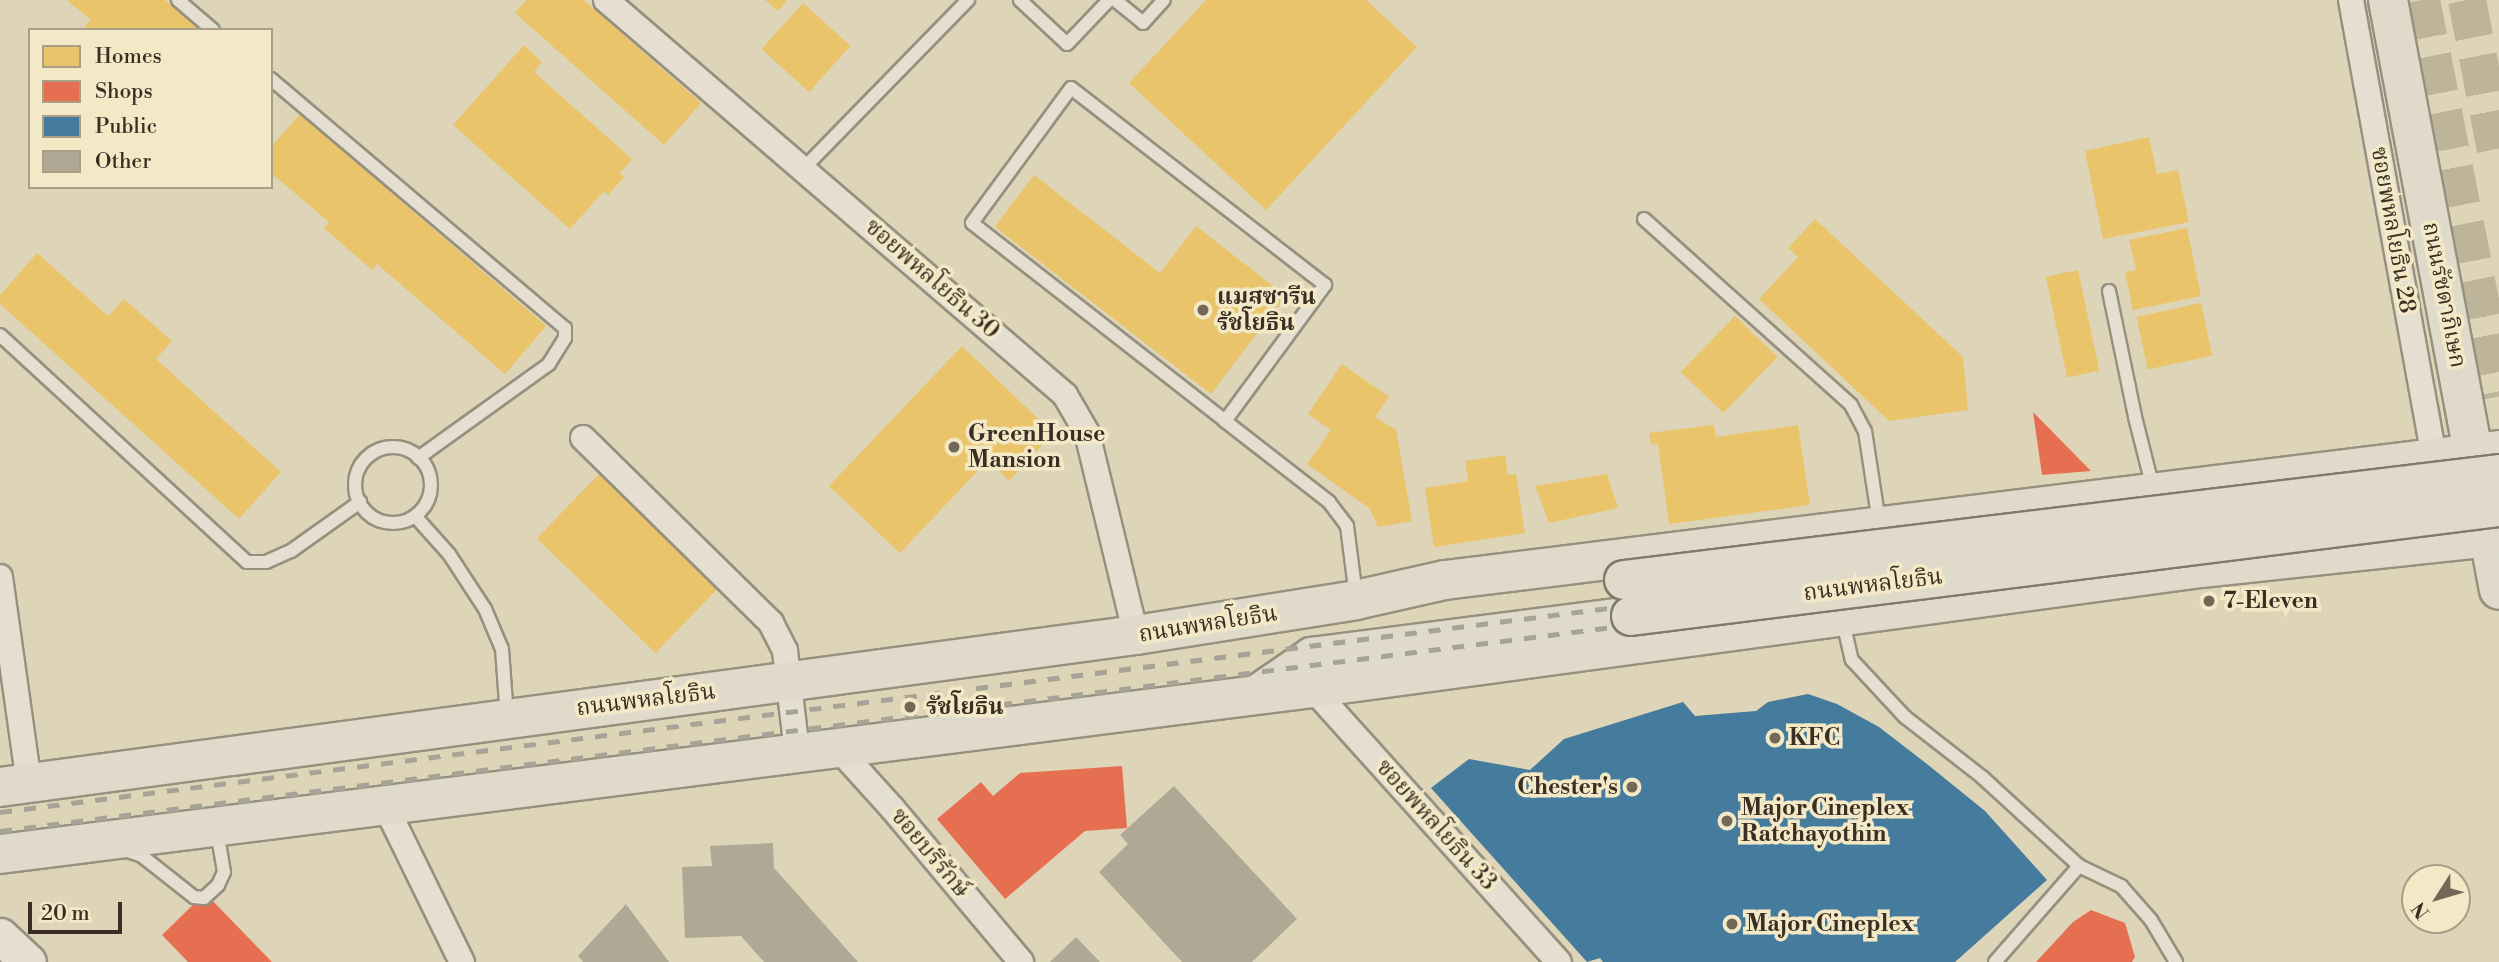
<!DOCTYPE html>
<meta charset="utf-8">
<style>
body{margin:0}
#map{position:relative;width:2499px;height:962px;overflow:hidden;background:#ded5b8;font-family:"Libre Bodoni","Noto Serif Thai",serif}
div>[style]{position:absolute}
.homes>*{inset:0;background:#e9c46a;transform-origin:0 0}
.shops>*{inset:0;background:#e76f51}
.public>*{inset:0;background:#457b9d}
.building>*{inset:0;background:#afa895}
.primary-tunnel>*{height:38px;margin-top:-19px;transform-origin:0;background:repeating-linear-gradient(90deg,#bdb49a 0 38px,transparent 0 57px)}
.roads{filter:drop-shadow(2px 0 #96907f) drop-shadow(-2px 0 #96907f) drop-shadow(0 2px #96907f) drop-shadow(0 -2px #96907f)}
.lane>*{height:12px;margin:-6px;padding:0 6px;transform-origin:6px;border-radius:6px;background:#e4dfd1}
.lane>.ring{margin:-6px;padding:0;box-sizing:content-box;background:none;border:12px solid #e4dfd1;border-radius:50%}
.street>*{height:24px;margin:-12px;padding:0 12px;transform-origin:12px;border-radius:12px;background:#e4dfd1}
.secondary>*{height:35px;margin:-17.5px;padding:0 17.5px;transform-origin:17.5px;border-radius:17.5px;background:#e4dfd1}
.primary>*{height:38px;margin:-19px;padding:0 19px;transform-origin:19px;border-radius:19px;background:#dfdaca}
.rail>*{height:5px;margin-top:-2.5px;transform-origin:0;background:repeating-linear-gradient(90deg,#a8a397 0 12px,transparent 0 24px)}
.bridges{filter:drop-shadow(2px 0 #807a6a) drop-shadow(-2px 0 #807a6a) drop-shadow(0 2px #807a6a) drop-shadow(0 -2px #807a6a)}
.primary-bridge>*{height:38px;margin:-19px;padding:0 19px;transform-origin:19px;border-radius:19px;background:#dfdaca}
.dots>*{width:19px;height:19px;translate:-50% -50%;box-sizing:border-box;border:4px solid #f3e9c7;border-radius:50%}
span{translate:-50% -50%;white-space:nowrap;text-align:center;line-height:1.15;-webkit-text-stroke:7px #f3e9c7;paint-order:stroke}
.street-label{font-size:23px;color:#3a2e24}
.poi-label{font-size:23px;color:#3a2e24;font-weight:700}
.left{translate:0 -50%;text-align:left}
.right{translate:-100% -50%;text-align:right}
.legend{position:absolute;left:28px;top:28px;width:245px;height:161px;box-sizing:border-box;background:#f3e9c7;border:2px solid #a99e86;margin:0;padding:9px 12px;list-style:none;font-size:21px;color:#3a2e24}
.legend li{display:flex;align-items:center;gap:14px;height:35px}
.legend b{width:35px;border:2px solid #a99e86}
.north{position:absolute;left:2401px;top:864px;width:70px;height:70px;box-sizing:border-box;background:#f3e9c7;border:2px solid #a99e86;border-radius:50%;rotate:233deg;font-size:19px;font-weight:700;line-height:28px;text-align:center;color:#3a2e24}
.north::after{content:'';display:block;margin:auto;width:24px;height:32px;background:#736858;clip-path:polygon(50% 0,100% 100%,50% 72%,0 100%)}
.scale{position:absolute;left:28px;top:902px;width:94px;height:32px;box-sizing:border-box;border:4px solid #3a2e24;border-top:0;padding-left:9px;font-size:21px;line-height:24px;white-space:nowrap;color:#3a2e24;-webkit-text-stroke:5px #f3e9c7;paint-order:stroke}
</style>
<div id="map">
<div class="homes">
<i style="clip-path:polygon(67px 0,165px 0,201px 30px,89px 30px,85px 26px,91px 20px)"></i>
<i style="clip-path:polygon(526px 0,584px 0,701px 103px,664px 145px,515px 13px)"></i>
<i style="clip-path:polygon(765px 0,787px 0,778px 11px)"></i>
<i style="clip-path:polygon(1206px 0,1366px 0,1417px 47px,1266px 210px,1129px 83px)"></i>
<i style="left:803px;top:3px;width:64px;height:62px;rotate:42deg"></i>
<i style="clip-path:polygon(524px 45px,542px 62px,534px 72px,632px 159px,620px 173px,624px 177px,608px 195px,604px 191px,570px 229px,453px 125px)"></i>
<i style="clip-path:polygon(300px 114px,546px 326px,505px 374px,377px 264px,372px 270px,324px 228px,329px 222px,271px 173px,271px 147px)"></i>
<i style="clip-path:polygon(2149px 137px,2157px 174px,2178px 170px,2189px 222px,2103px 239px,2085px 151px)"></i>
<i style="clip-path:polygon(1034px 175px,1160px 273px,1196px 226px,1286px 296px,1211px 394px,995px 227px)"></i>
<i style="clip-path:polygon(1815px 219px,1963px 357px,1968px 410px,1889px 421px,1759px 299px,1798px 257px,1788px 248px)"></i>
<i style="clip-path:polygon(2187px 228px,2201px 296px,2133px 310px,2125px 272px,2136px 270px,2129px 240px)"></i>
<i style="clip-path:polygon(37px 253px,108px 316px,124px 299px,172px 341px,156px 359px,281px 472px,239px 519px,0 304px,0 295px)"></i>
<i style="left:2078px;top:270px;width:103px;height:33px;rotate:78deg"></i>
<i style="left:2201px;top:303px;width:54px;height:66px;rotate:78deg"></i>
<i style="left:1735px;top:316px;width:59px;height:78px;rotate:44deg"></i>
<i style="clip-path:polygon(962px 346px,1053px 433px,1009px 481px,988px 460px,900px 553px,829px 486px)"></i>
<i style="clip-path:polygon(1342px 364px,1389px 397px,1375px 417px,1396px 430px,1412px 521px,1378px 527px,1370px 509px,1307px 464px,1331px 430px,1308px 414px)"></i>
<i style="clip-path:polygon(1714px 425px,1716px 437px,1798px 425px,1810px 505px,1669px 524px,1658px 444px,1651px 445px,1649px 433px)"></i>
<i style="clip-path:polygon(1505px 455px,1508px 475px,1516px 474px,1525px 533px,1434px 547px,1425px 488px,1468px 481px,1465px 461px)"></i>
<i style="left:600px;top:473px;width:165px;height:91px;rotate:44deg"></i>
<i style="clip-path:polygon(1607px 474px,1618px 508px,1549px 523px,1535px 486px)"></i>
</div>
<div class="shops">
<i style="clip-path:polygon(2033px 412px,2091px 471px,2042px 475px)"></i>
<i style="clip-path:polygon(1122px 766px,1127px 828px,1085px 831px,1005px 899px,937px 819px,981px 782px,993px 796px,1020px 773px)"></i>
<i style="clip-path:polygon(205px 893px,272px 962px,188px 962px,162px 935px)"></i>
<i style="clip-path:polygon(2091px 910px,2125px 923px,2135px 957px,2132px 962px,2036px 962px,2073px 922px)"></i>
</div>
<div class="public">
<i style="clip-path:polygon(1808px 694px,1837px 704px,1879px 727px,1927px 764px,1985px 811px,2047px 880px,1955px 962px,1603px 962px,1600px 958px,1587px 962px,1431px 788px,1469px 759px,1530px 770px,1564px 739px,1683px 702px,1695px 716px,1756px 711px,1768px 702px)"></i>
</div>
<div class="building">
<i style="clip-path:polygon(1174px 786px,1297px 919px,1252px 962px,1182px 962px,1099px 872px,1128px 844px,1120px 835px)"></i>
<i style="clip-path:polygon(773px 843px,774px 868px,858px 962px,764px 962px,741px 936px,685px 938px,682px 867px,712px 866px,710px 846px)"></i>
<i style="clip-path:polygon(626px 904px,669px 962px,583px 962px,578px 956px)"></i>
<i style="clip-path:polygon(1076px 937px,1100px 962px,1050px 962px)"></i>
</div>
<div class="primary-tunnel">
<i style="left:2421px;top:0;width:404px;rotate:78.9deg"></i>
<i style="left:2467px;top:0;width:169px;rotate:79.1deg"></i>
</div>
<div class="roads">
<div class="lane">
<i style="left:178px;top:0;width:46px;rotate:40.6deg"></i>
<i style="left:1020px;top:0;width:64px;rotate:43.1deg"></i>
<i style="left:1067px;top:44px;width:61px;rotate:-46.3deg"></i>
<i style="left:1115px;top:0;width:36px;rotate:39deg"></i>
<i style="left:1143px;top:23px;width:31px;rotate:-48deg"></i>
<i style="left:271px;top:79px;width:385px;rotate:40.3deg"></i>
<i style="left:565px;top:328px;width:10px;rotate:90deg"></i>
<i style="left:565px;top:338px;width:31px;rotate:122deg"></i>
<i style="left:549px;top:364px;width:161px;rotate:144.3deg"></i>
<i style="left:804px;top:168px;width:235px;rotate:-45.7deg"></i>
<i style="left:1644px;top:219px;width:278px;rotate:41.9deg"></i>
<i style="left:1851px;top:405px;width:30px;rotate:62deg"></i>
<i style="left:1865px;top:431px;width:92px;rotate:81.3deg"></i>
<i style="left:2109px;top:291px;width:129px;rotate:78.3deg"></i>
<i style="left:2135px;top:417px;width:73px;rotate:75.8deg"></i>
<i style="left:0;top:335px;width:335px;rotate:42.6deg"></i>
<i style="left:247px;top:562px;width:19px"></i>
<i style="left:266px;top:562px;width:27px;rotate:-24deg"></i>
<i style="left:291px;top:551px;width:85px;rotate:-35.4deg"></i>
<i style="left:1225px;top:421px;width:169px;rotate:-53.7deg"></i>
<i style="left:1325px;top:285px;width:321px;rotate:-142.2deg"></i>
<i style="left:1071px;top:88px;width:167px;rotate:126.3deg"></i>
<i style="left:972px;top:223px;width:321px;rotate:38deg"></i>
<i style="left:1225px;top:421px;width:132px;rotate:37.9deg"></i>
<i style="left:1329px;top:502px;width:30px;rotate:53deg"></i>
<i style="left:1347px;top:526px;width:71px;rotate:82.7deg"></i>
<i class="ring" style="left:355px;top:447px;width:64px;height:64px"></i>
<i style="left:415px;top:516px;width:51px;rotate:48.2deg"></i>
<i style="left:449px;top:554px;width:66px;rotate:56.8deg"></i>
<i style="left:485px;top:609px;width:43px;rotate:67deg"></i>
<i style="left:502px;top:649px;width:68px;rotate:85.8deg"></i>
<i style="left:1843px;top:622px;width:39px;rotate:77deg"></i>
<i style="left:1852px;top:660px;width:78px;rotate:47.1deg"></i>
<i style="left:1905px;top:717px;width:98px;rotate:37.9deg"></i>
<i style="left:1982px;top:777px;width:132px;rotate:42.5deg"></i>
<i style="left:2079px;top:866px;width:47px;rotate:25.5deg"></i>
<i style="left:2121px;top:886px;width:45px;rotate:48.6deg"></i>
<i style="left:2151px;top:920px;width:49px;rotate:59.2deg"></i>
<i style="left:125px;top:850px;width:18px;rotate:19deg"></i>
<i style="left:142px;top:856px;width:66px;rotate:38.3deg"></i>
<i style="left:194px;top:897px;width:10px;rotate:6deg"></i>
<i style="left:204px;top:898px;width:19px;rotate:-43deg"></i>
<i style="left:218px;top:885px;width:14px;rotate:-65deg"></i>
<i style="left:224px;top:872px;width:42px;rotate:-99.7deg"></i>
<i style="left:1995px;top:962px;width:128px;rotate:-48.8deg"></i>
</div>
<div class="street">
<i style="left:606px;top:0;width:606px;rotate:40.71deg"></i>
<i style="left:1065px;top:395px;width:44px;rotate:59.9deg"></i>
<i style="left:1087px;top:433px;width:208px;rotate:76.4deg"></i>
<i style="left:2351px;top:0;width:468px;rotate:79.7deg"></i>
<i style="left:583px;top:438px;width:264px;rotate:44.5deg"></i>
<i style="left:771px;top:623px;width:31px;rotate:63deg"></i>
<i style="left:785px;top:651px;width:102px;rotate:83.2deg"></i>
<i style="left:0;top:577px;width:208px;rotate:82deg"></i>
<i style="left:1312px;top:688px;width:369px;rotate:48deg"></i>
<i style="left:836px;top:746px;width:84px;rotate:47.9deg"></i>
<i style="left:892px;top:808px;width:201px;rotate:50deg"></i>
<i style="left:385px;top:805px;width:175px;rotate:63.9deg"></i>
</div>
<div class="secondary">
<i style="left:0;top:936px;width:38px;rotate:43deg"></i>
</div>
<div class="primary">
<i style="left:2388px;top:0;width:600px;rotate:79.35deg"></i>
<i style="left:1261px;top:692px;width:62px;rotate:-34.5deg"></i>
<i style="left:1312px;top:657px;width:322px;rotate:-7.3deg"></i>
<i style="left:0;top:787px;width:1146px;rotate:-7.62deg"></i>
<i style="left:1136px;top:635px;width:223px;rotate:-9deg"></i>
<i style="left:1356px;top:600px;width:91px;rotate:-12.7deg"></i>
<i style="left:1445px;top:580px;width:1062px;rotate:-7.03deg"></i>
<i style="left:0;top:854px;width:1322px;rotate:-7.21deg"></i>
<i style="left:1312px;top:688px;width:897px;rotate:-7.69deg"></i>
<i style="left:2201px;top:568px;width:300px;rotate:-6.1deg"></i>
</div>
</div>
<div class="rail">
<i style="left:0;top:812px;width:2519px;rotate:-7.23deg"></i>
<i style="left:0;top:831px;width:2519px;rotate:-7.21deg"></i>
</div>
<div class="bridges">
<div class="primary-bridge">
<i style="left:1624px;top:580px;width:881px;rotate:-6.91deg"></i>
<i style="left:1631px;top:616px;width:875px;rotate:-7.16deg"></i>
</div>
</div>
<div class="dots">
<i style="left:1203px;top:310px;background:#736858"></i>
<i style="left:954px;top:447px;background:#736858"></i>
<i style="left:2209px;top:601px;background:#736858"></i>
<i style="left:910px;top:707px;background:#736858"></i>
<i style="left:1775px;top:738px;background:#736858"></i>
<i style="left:1632px;top:787px;background:#736858"></i>
<i style="left:1727px;top:821px;background:#736858"></i>
<i style="left:1732px;top:924px;background:#736858"></i>
</div>
<div class="street-label">
<span style="left:2393px;top:230px;rotate:80deg">ซอยพหลโยธิน 28</span>
<span style="left:932px;top:279px;rotate:41deg">ซอยพหลโยธิน 30</span>
<span style="left:2444px;top:295px;rotate:79deg">ถนนรัชดาภิเษก</span>
<span style="left:1873px;top:585px;rotate:-7deg">ถนนพหลโยธิน</span>
<span style="left:1208px;top:624px;rotate:-9deg">ถนนพหลโยธิน</span>
<span style="left:646px;top:700px;rotate:-7deg">ถนนพหลโยธิน</span>
<span style="left:1436px;top:825px;rotate:48deg">ซอยพหลโยธิน 33</span>
<span style="left:930px;top:853px;rotate:50deg">ซอยบริรักษ์</span>
</div>
<div class="poi-label">
<span class="left" style="left:1217px;top:310px">แมสซารีน<br>รัชโยธิน</span>
<span class="left" style="left:968px;top:447px">GreenHouse<br>Mansion</span>
<span class="left" style="left:2223px;top:601px">7-Eleven</span>
<span class="left" style="left:926px;top:707px">รัชโยธิน</span>
<span class="left" style="left:1789px;top:738px">KFC</span>
<span class="right" style="left:1618px;top:787px">Chester's</span>
<span class="left" style="left:1741px;top:821px">Major Cineplex<br>Ratchayothin</span>
<span class="left" style="left:1746px;top:924px">Major Cineplex</span>
</div>
<ul class="legend">
<li><b style="height:19px;background:#e9c46a"></b>Homes</li>
<li><b style="height:19px;background:#e76f51"></b>Shops</li>
<li><b style="height:19px;background:#457b9d"></b>Public</li>
<li><b style="height:19px;background:#afa895"></b>Other</li>
</ul>
<div class="north">N</div>
<div class="scale">20 m</div>
</div>
